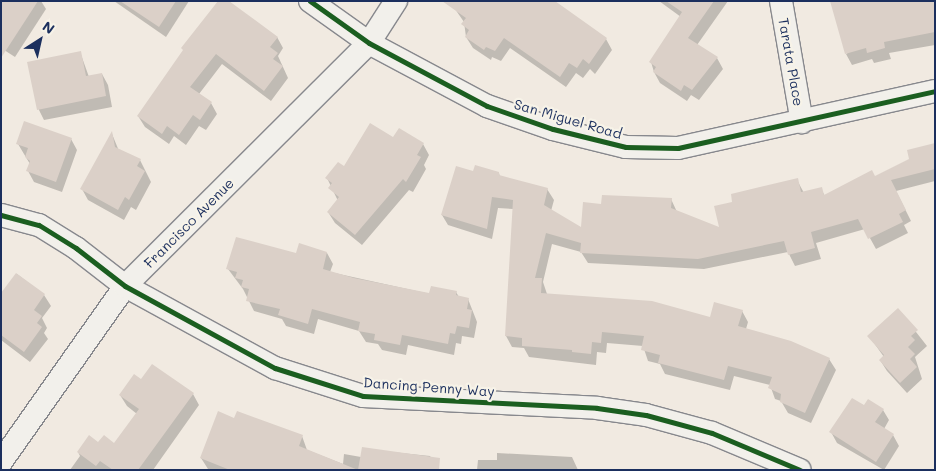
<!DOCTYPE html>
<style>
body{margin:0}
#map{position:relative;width:936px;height:471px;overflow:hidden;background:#f1eae1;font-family:Mali,sans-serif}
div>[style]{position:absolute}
.shadow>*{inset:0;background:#0003}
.building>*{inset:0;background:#dbd0c8}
.roads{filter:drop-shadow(1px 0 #87888d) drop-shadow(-1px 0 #87888d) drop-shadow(0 1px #87888d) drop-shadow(0 -1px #87888d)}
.minor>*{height:22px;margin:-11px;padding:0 11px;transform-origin:11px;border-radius:11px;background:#f2f0eb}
.cycleway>*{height:5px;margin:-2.5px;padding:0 2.5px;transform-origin:2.5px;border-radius:2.5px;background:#1b5e20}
span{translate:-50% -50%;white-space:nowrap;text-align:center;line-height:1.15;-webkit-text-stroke:4.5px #f7f3e8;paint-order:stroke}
.street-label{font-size:14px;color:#1b2f5e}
.frame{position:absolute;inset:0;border:2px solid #1b2f5e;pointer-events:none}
.north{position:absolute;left:15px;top:15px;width:50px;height:50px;-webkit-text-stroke:4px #f7f3e8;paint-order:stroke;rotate:35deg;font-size:14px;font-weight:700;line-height:20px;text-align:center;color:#1b2f5e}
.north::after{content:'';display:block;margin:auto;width:18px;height:22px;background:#1b2f5e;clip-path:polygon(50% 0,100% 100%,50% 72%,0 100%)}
</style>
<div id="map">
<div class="shadow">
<i style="clip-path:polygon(1px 1px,41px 1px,46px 9px,15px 57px,1px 48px)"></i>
<i style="clip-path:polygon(114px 1px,189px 1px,166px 37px)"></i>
<i style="clip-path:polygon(659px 1px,728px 1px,697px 45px,717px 58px,723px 69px,699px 100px,691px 95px,687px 101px,660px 83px,654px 72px,651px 62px,681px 17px)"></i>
<i style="clip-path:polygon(935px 1px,935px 45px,889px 53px,891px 59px,874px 63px,872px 59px,852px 65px,846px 54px)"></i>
<i style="clip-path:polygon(455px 9px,606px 39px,612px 50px,595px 74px,590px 69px,583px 78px,576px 73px,566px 87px,510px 48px,501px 61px,492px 57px,491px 60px,473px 48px,466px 37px,464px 22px)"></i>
<i style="clip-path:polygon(277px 37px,283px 48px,278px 56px,288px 78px,271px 101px,222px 64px,199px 94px,211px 103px,217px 114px,206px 130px,199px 126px,186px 145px,174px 136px,169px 144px,145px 127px,138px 116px,184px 51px)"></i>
<i style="clip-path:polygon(80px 52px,89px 77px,102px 74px,108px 85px,112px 107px,44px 120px,39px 110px,29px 63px)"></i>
<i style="clip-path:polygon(112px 134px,119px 151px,140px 160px,151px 182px,136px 210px,131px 207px,124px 220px,88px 200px,82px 189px)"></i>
<i style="clip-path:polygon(71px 139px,77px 150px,62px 192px,34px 182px,28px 171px,30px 164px,18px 144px)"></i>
<i style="clip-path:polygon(394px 139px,423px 144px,429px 155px,424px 165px,426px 169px,413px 192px,409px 190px,362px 245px,335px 223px,328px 212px,338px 201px,327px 178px)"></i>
<i style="clip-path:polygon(935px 149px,935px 181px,896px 191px,911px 221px,904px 225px,908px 233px,876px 249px,865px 229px,816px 243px,821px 259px,795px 266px,788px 252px,704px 269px,588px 263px,581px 252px,552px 244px,543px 282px,547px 294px,711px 319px,742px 311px,748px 322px,746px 329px,829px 359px,836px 370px,811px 423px,788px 413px,781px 401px,775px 399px,770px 385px,734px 376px,730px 390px,665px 374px,660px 364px,648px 361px,643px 346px,607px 343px,606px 353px,597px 352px,596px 365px,529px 357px,524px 348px,512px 347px,506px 336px,514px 209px,498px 208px,492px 239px,448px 225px,442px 215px,473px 173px,499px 173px,500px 177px,547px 189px,554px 200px,551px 211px,583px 229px,602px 205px,671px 199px,677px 212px,720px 229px,734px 203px,797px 180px,804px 193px,821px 189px,825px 196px,876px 178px)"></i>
<i style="clip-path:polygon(327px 253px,333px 264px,330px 272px,430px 294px,456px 292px,459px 297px,468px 299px,477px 322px,474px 338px,462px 336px,461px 344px,456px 343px,454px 355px,408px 345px,406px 355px,382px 350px,378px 344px,366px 342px,359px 331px,318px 319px,314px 334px,286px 326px,282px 319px,254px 311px,243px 289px,228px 269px)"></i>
<i style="clip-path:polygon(17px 274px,44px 295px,51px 306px,42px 318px,47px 328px,44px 333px,48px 339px,30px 362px,1px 340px,1px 294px)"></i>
<i style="clip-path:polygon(898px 309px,927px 346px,915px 357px,922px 379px,907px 393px,887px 371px,880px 360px,884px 357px,869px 336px)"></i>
<i style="clip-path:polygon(141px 381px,193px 394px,199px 405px,153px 470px,70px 470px,80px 456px,78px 452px,98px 444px,115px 445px,137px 414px,127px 406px,120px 395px)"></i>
<i style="clip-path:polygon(864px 407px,883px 410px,889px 420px,884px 429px,893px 435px,899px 446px,884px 470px,837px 443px,831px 432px)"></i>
<i style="clip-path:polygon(235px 419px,302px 436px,307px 450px,343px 464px,344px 454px,361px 457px,363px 449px,430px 456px,438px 470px,208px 469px,201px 458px)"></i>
<i style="clip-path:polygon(497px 453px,572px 457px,578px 470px,477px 470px,478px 460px,497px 460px)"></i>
</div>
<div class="building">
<i style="clip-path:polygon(1px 1px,38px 1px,1px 58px)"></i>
<i style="clip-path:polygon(120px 1px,176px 1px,159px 27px)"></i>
<i style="clip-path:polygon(218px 1px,229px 1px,278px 37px,270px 47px,278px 53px,273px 59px,283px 66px,264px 91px,216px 54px,190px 87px,212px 102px,200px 120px,193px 115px,179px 135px,167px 126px,162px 134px,137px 116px,183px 50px,181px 48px)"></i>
<i style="clip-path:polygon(442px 1px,555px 1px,607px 38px,589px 64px,583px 59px,577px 68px,569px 63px,560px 77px,504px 38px,495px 51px,486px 47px,484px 50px,465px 37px,469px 30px,461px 24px,466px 18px)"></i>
<i style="clip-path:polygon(666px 1px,714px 1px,688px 38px,718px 57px,692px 90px,684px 85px,681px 91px,653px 72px,656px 67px,649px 62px,682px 12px)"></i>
<i style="clip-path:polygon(830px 1px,935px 1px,935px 32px,884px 42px,885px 48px,867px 53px,866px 48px,845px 54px)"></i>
<i style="clip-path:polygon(81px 51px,86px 76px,102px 73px,106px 96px,37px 110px,27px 62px)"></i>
<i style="clip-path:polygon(24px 121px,72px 138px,56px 182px,26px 171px,30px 161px,25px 157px,28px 148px,16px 144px)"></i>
<i style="clip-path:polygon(370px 123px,393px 137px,399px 128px,424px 143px,417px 155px,421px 157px,406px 182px,403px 179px,355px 235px,327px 212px,339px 197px,328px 188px,332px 183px,325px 178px,338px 162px,344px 166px)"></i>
<i style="clip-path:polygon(112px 131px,115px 147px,141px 159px,137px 166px,145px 171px,129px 200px,125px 197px,118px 210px,80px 189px)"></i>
<i style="clip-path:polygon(935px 143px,935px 169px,891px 180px,906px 210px,899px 214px,903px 222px,868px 239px,858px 219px,811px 232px,815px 248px,788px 255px,784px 241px,698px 259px,580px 253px,581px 243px,546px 233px,535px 278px,542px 278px,541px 293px,652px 301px,710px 317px,714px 302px,743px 310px,738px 326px,791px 341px,830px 358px,805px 413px,780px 402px,781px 394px,768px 388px,772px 377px,728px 366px,724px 380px,658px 363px,660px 355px,641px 350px,644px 336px,602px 332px,601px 343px,592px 342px,591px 354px,572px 352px,572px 350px,522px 346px,522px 338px,505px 336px,513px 200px,492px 197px,487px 229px,441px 215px,456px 166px,473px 171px,475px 165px,499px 172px,499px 175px,548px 188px,544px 205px,581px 227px,583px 202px,601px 204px,602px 195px,672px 198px,671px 208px,719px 227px,714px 206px,732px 202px,731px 194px,798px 178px,801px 192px,822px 187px,824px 195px,872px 170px,875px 176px,909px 159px,907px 150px)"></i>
<i style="clip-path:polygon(236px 237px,296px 253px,299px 243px,327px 252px,323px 269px,354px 278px,429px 293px,431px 286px,457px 291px,456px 295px,469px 298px,467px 309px,472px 310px,469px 328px,457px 326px,455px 334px,450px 333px,448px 344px,402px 335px,400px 345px,374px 340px,375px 334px,358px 331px,360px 322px,312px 309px,308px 324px,278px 315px,280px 309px,246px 301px,249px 289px,241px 287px,243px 280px,235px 278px,237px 272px,226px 269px)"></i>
<i style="clip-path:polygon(16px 273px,45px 294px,34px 310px,42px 316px,37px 323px,42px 327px,24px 352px,1px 335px,1px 293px)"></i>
<i style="clip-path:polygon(898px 308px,918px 330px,911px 336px,915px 340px,908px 347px,915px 354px,910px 359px,917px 367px,900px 383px,879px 360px,884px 355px,867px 336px)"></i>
<i style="clip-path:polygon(152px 364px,194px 393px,138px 470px,113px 470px,100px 461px,96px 466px,77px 452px,89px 435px,98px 442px,104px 435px,114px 443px,139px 409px,119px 395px,134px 374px,141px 379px)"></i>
<i style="clip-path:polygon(852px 398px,864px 405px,868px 399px,884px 409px,875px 422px,894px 434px,876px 462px,829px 432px)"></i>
<i style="clip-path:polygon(218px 411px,234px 418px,237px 411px,303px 435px,299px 446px,358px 470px,230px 470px,200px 458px)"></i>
<i style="clip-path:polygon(362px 447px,440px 458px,439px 470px,358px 470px)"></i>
</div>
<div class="roads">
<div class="minor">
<i style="left:310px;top:1px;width:72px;rotate:35.4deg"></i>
<i style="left:369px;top:43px;width:134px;rotate:28.1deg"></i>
<i style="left:487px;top:106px;width:70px;rotate:19.2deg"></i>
<i style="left:553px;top:129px;width:75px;rotate:13.9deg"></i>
<i style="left:626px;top:147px;width:52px;rotate:1.1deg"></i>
<i style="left:678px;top:148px;width:263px;rotate:-12.5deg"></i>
<i style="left:781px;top:1px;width:123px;rotate:80.2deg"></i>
<i style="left:1px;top:215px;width:39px;rotate:15deg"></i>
<i style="left:39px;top:225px;width:44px;rotate:31.9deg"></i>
<i style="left:76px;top:248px;width:62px;rotate:37.8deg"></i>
<i style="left:125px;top:286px;width:171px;rotate:28.7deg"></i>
<i style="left:275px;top:368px;width:92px;rotate:17.7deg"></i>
<i style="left:363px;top:396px;width:234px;rotate:2.9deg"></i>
<i style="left:597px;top:408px;width:49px;rotate:8.1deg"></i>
<i style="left:646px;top:415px;width:68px;rotate:15.3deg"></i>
<i style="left:712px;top:433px;width:95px;rotate:22.8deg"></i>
<i style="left:1px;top:462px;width:215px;rotate:-54.8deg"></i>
<i style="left:125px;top:286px;width:344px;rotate:-44.9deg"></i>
<i style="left:369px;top:43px;width:50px;rotate:-57.3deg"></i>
</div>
</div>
<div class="cycleway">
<i style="left:310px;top:1px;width:72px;rotate:35.4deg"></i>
<i style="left:369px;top:43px;width:134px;rotate:28.1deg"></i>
<i style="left:487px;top:106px;width:70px;rotate:19.2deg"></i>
<i style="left:553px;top:129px;width:75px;rotate:13.9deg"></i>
<i style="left:626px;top:147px;width:52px;rotate:1.1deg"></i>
<i style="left:678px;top:148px;width:263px;rotate:-12.5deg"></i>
<i style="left:1px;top:215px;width:39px;rotate:15deg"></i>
<i style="left:39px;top:225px;width:44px;rotate:31.9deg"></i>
<i style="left:76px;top:248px;width:62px;rotate:37.8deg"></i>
<i style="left:125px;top:286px;width:171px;rotate:28.7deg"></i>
<i style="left:275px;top:368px;width:92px;rotate:17.7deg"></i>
<i style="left:363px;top:396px;width:234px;rotate:2.9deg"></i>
<i style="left:597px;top:408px;width:49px;rotate:8.1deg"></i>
<i style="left:646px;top:415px;width:68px;rotate:15.3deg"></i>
<i style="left:712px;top:433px;width:95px;rotate:22.8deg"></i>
</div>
<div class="street-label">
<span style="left:791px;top:62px;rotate:80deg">Tarata Place</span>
<span style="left:568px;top:119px;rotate:16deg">San Miguel Road</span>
<span style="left:189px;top:223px;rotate:-45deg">Francisco Avenue</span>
<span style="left:429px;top:387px;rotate:4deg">Dancing Penny Way</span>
</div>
<div class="frame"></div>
<div class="north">N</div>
</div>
